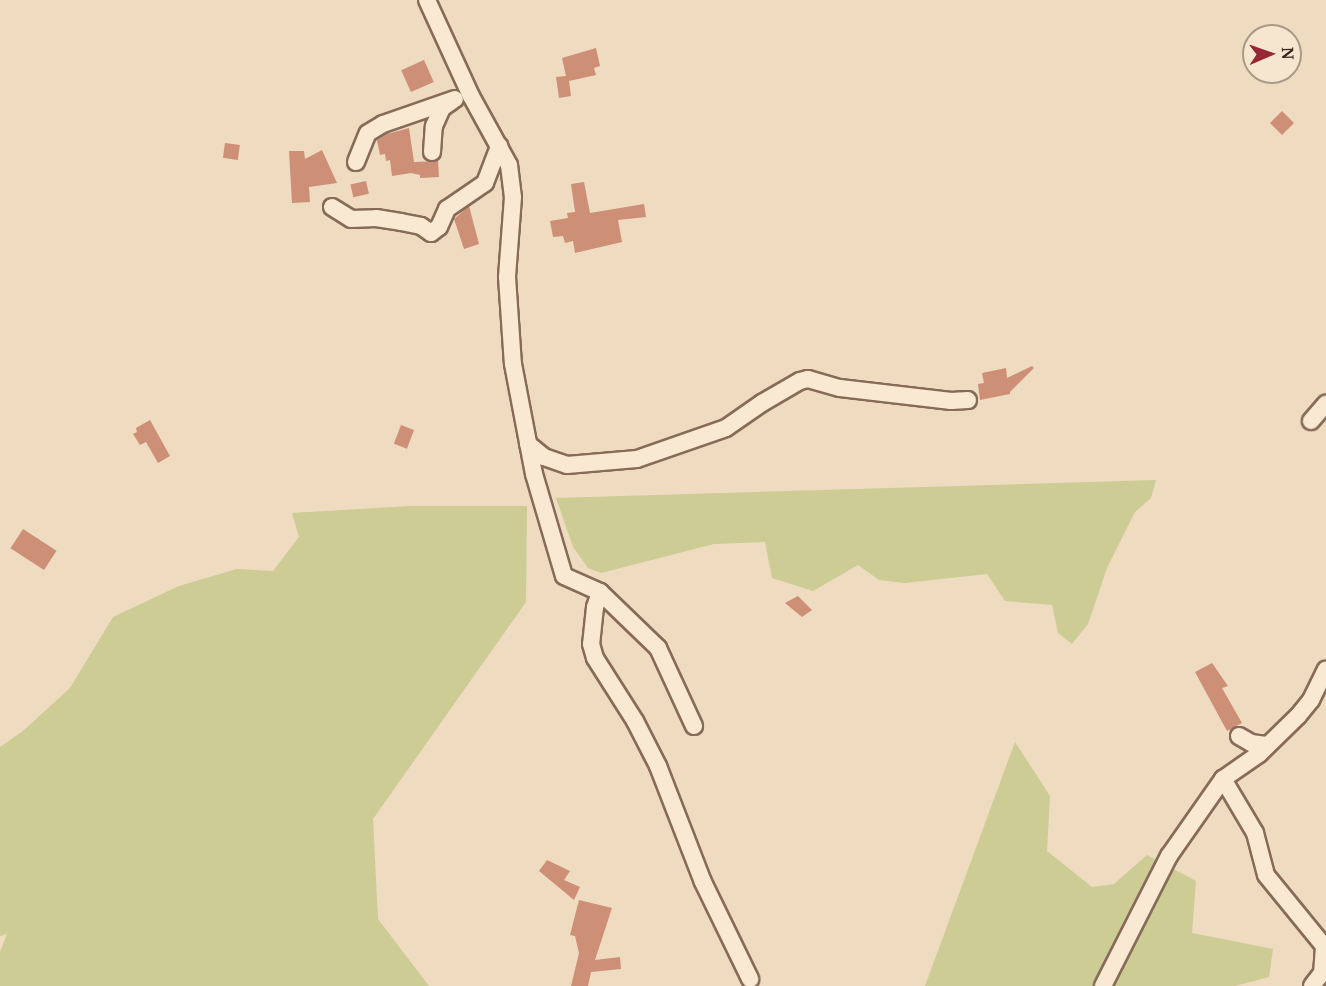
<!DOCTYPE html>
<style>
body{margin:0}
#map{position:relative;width:1326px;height:986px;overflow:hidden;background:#eedbc0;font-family:"Noto Serif",serif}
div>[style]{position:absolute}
.green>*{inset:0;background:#cccc94}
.building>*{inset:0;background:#cd8f75;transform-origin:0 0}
.roads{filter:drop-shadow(2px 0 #876b58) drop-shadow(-2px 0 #876b58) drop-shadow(0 2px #876b58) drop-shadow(0 -2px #876b58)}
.minor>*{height:16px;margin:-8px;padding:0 8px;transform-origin:8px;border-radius:8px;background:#f9e9d3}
span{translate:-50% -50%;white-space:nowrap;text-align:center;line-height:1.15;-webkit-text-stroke:6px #f6e6cf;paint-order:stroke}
.north{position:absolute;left:1242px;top:24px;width:60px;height:60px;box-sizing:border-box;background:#f6e6cf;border:2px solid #a99987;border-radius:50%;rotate:88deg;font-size:16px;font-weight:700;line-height:24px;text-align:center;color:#36261c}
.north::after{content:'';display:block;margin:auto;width:21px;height:27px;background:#972735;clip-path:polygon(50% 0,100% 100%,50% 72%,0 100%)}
</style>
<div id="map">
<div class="green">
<i style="clip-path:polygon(1156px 480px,1151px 498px,1135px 512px,1107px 568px,1088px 624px,1072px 644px,1058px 633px,1052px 605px,1005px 601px,987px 574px,905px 583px,879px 580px,858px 565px,813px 591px,772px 578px,765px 542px,714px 544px,601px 573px,588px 568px,573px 547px,556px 498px)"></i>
<i style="clip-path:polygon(410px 506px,527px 506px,526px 602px,373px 819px,378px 919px,429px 986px,0 986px,0 952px,7px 934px,0 936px,0 747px,23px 731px,70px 688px,113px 617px,179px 586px,237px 569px,273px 571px,299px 537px,292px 513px)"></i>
<i style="clip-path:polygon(1015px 742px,1050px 796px,1047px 851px,1092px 887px,1114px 884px,1147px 855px,1196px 881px,1192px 933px,1273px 949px,1269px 977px,1235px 986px,925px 986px)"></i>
</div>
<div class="building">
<i style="clip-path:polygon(596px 48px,600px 66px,594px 68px,596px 75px,569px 81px,571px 96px,559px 98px,556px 77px,566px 76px,562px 58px)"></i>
<i style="left:424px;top:60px;width:24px;height:25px;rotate:66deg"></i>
<i style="left:1282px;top:111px;width:17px;height:17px;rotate:45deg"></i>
<i style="clip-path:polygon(409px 128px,414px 162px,438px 161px,439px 177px,420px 178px,420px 175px,411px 173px,392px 176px,390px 160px,386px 161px,385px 154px,380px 155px,377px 140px,387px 134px)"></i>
<i style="left:225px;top:143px;width:15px;height:15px;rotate:8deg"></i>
<i style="clip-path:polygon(322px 150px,337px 183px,309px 187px,310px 202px,292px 203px,289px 151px,304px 151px,305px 159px)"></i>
<i style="left:366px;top:181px;width:13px;height:16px;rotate:77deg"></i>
<i style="clip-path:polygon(584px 182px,590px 213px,644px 204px,646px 217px,618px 220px,622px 242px,575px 253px,573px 241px,565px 243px,563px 236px,553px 237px,550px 221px,568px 218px,567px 213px,575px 212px,571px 184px)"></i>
<i style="clip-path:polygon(469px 206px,479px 244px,464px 249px,454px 219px)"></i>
<i style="clip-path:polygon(1032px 366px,1034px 368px,1010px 392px,1010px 394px,980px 400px,978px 384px,984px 383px,982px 373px,1006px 368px,1007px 378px)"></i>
<i style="clip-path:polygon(150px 420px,170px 456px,158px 463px,146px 442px,140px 445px,133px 434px,137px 432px,136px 428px)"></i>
<i style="left:401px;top:425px;width:14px;height:20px;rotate:21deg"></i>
<i style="left:23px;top:529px;width:40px;height:23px;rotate:33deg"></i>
<i style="clip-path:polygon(798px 596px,812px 610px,802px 617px,785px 603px)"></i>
<i style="clip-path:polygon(1212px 663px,1228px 686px,1222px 688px,1242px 723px,1227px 731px,1195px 672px)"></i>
<i style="clip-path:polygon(547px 860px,570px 871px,564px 880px,580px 887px,574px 900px,539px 871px)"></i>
<i style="clip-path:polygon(579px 900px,612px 908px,595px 960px,620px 957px,621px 969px,591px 972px,588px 986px,571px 986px,579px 953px,575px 936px,570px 935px)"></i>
</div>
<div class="roads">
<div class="minor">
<i style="left:427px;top:0;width:106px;rotate:65.4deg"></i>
<i style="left:471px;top:96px;width:79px;rotate:61.2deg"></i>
<i style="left:509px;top:165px;width:32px;rotate:83deg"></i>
<i style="left:513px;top:197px;width:80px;rotate:94.3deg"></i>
<i style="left:507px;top:277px;width:87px;rotate:86.1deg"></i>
<i style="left:513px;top:364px;width:112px;rotate:79.2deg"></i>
<i style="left:534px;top:474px;width:106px;rotate:73.6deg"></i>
<i style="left:564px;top:576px;width:39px;rotate:24deg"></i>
<i style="left:600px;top:592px;width:81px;rotate:44deg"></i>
<i style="left:658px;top:648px;width:86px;rotate:65.2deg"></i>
<i style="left:432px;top:152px;width:26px;rotate:-86deg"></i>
<i style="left:434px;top:126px;width:20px;rotate:-66deg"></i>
<i style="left:442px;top:108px;width:12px;rotate:-35deg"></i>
<i style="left:356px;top:162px;width:31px;rotate:-68deg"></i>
<i style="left:368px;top:133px;width:17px;rotate:-31deg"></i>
<i style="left:383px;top:124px;width:76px;rotate:-19.1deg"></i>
<i style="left:332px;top:207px;width:22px;rotate:32deg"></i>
<i style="left:351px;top:219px;width:25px;rotate:-2deg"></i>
<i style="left:376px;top:218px;width:25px;rotate:9deg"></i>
<i style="left:401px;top:222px;width:20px;rotate:11deg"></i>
<i style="left:421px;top:226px;width:12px;rotate:35deg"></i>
<i style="left:431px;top:233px;width:10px;rotate:-37deg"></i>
<i style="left:439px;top:227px;width:20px;rotate:-66deg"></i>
<i style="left:447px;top:209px;width:46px;rotate:-34.4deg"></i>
<i style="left:485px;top:183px;width:40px;rotate:-69deg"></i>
<i style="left:1311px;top:421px;width:23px;rotate:-49deg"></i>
<i style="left:528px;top:444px;width:21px;rotate:39deg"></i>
<i style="left:544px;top:457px;width:24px;rotate:19deg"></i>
<i style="left:567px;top:465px;width:70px;rotate:-4.9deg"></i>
<i style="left:637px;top:459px;width:94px;rotate:-19.2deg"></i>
<i style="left:726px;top:428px;width:44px;rotate:-34.8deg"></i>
<i style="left:762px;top:403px;width:44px;rotate:-30.1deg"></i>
<i style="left:800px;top:381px;width:8px;rotate:-14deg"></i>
<i style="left:808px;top:379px;width:33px;rotate:16deg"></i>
<i style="left:840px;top:388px;width:112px;rotate:6.7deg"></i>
<i style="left:951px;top:401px;width:17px;rotate:-3deg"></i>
<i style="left:600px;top:592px;width:16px;rotate:108deg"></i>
<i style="left:595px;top:607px;width:37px;rotate:96deg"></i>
<i style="left:591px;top:644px;width:15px;rotate:74deg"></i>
<i style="left:595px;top:658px;width:75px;rotate:57.6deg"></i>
<i style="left:635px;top:721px;width:51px;rotate:62.9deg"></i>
<i style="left:658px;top:766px;width:124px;rotate:68.8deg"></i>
<i style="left:703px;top:882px;width:108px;rotate:64.1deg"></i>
<i style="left:1239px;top:736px;width:14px;rotate:30deg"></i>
<i style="left:1251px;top:743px;width:17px;rotate:7deg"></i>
<i style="left:1223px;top:779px;width:63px;rotate:59.3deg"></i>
<i style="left:1255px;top:833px;width:43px;rotate:75.3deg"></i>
<i style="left:1266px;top:875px;width:92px;rotate:50.8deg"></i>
<i style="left:1324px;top:946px;width:27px;rotate:94deg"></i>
<i style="left:1322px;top:973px;width:16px;rotate:128deg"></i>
<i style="left:1103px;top:986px;width:146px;rotate:-63.1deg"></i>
<i style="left:1169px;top:856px;width:94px;rotate:-55deg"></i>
<i style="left:1223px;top:779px;width:44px;rotate:-34.8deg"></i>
<i style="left:1259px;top:754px;width:54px;rotate:-44.3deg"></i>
<i style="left:1298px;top:716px;width:21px;rotate:-51deg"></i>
<i style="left:1311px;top:700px;width:34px;rotate:-64deg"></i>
</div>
</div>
<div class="north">N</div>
</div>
